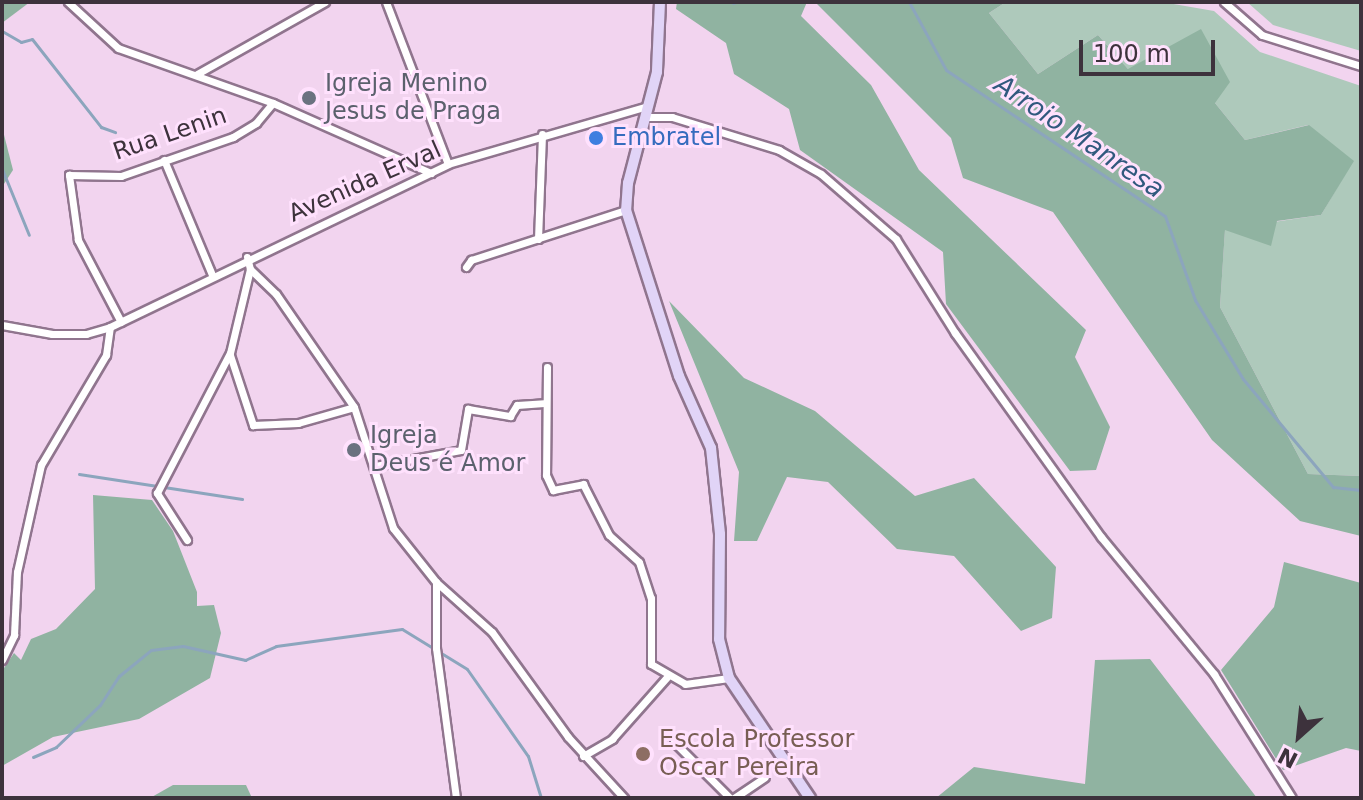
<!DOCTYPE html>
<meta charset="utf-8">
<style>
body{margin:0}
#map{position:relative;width:1363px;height:800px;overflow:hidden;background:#f2d4ef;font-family:"DejaVu Sans",sans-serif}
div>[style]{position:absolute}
.green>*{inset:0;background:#aec9bb}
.forest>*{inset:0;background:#90b3a1}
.stream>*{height:3px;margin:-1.5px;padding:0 1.5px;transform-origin:1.5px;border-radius:1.5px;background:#8ca5bd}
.roads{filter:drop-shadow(2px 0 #90758e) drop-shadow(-2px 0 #90758e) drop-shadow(0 2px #90758e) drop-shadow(0 -2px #90758e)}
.minor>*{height:7px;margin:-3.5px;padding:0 3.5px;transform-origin:3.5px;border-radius:3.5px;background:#fff}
.secondary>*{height:10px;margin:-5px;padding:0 5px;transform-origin:5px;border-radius:5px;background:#e1d4f7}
.dots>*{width:22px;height:22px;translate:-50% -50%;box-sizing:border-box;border:4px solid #ffe1fd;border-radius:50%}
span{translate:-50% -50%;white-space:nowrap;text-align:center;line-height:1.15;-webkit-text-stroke:6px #ffe1fd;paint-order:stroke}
.worship-label{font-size:24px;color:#5b616d}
.left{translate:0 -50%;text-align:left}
.street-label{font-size:24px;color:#3d323c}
.shop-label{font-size:24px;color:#366cbe}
.education-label{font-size:24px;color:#785e54}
.water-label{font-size:26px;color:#31597e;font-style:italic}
.frame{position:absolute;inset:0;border:4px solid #3d323c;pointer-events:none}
.north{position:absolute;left:1259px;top:696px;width:80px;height:80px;-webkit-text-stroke:6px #ffe1fd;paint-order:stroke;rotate:207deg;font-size:22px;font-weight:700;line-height:32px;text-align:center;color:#3d323c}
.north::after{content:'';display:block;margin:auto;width:28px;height:36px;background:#3d323c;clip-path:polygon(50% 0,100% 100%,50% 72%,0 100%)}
.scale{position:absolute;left:1079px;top:40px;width:136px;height:36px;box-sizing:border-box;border:4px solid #3d323c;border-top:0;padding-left:10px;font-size:24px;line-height:28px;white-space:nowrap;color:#3d323c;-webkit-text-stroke:6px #ffe1fd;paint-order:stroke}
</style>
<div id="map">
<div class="green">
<i style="clip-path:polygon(1006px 2px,1162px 2px,1214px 11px,1260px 52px,1361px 86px,1361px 476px,1308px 474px,1220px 307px,1225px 229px,1321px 215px,1353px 161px,1308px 125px,1245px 140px,1215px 103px,1128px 69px,1098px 35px,1038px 74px,989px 13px)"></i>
<i style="clip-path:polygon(1247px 2px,1361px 2px,1361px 51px,1273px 25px)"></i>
</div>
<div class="forest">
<i style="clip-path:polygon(2px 2px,30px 2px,2px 23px)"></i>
<i style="clip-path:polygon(677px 2px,807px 2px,801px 16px,871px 85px,919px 170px,1086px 330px,1075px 357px,1110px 427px,1096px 470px,1070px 471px,946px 304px,943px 252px,800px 150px,789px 109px,734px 74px,726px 43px,676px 9px)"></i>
<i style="clip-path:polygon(815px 2px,1006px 2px,989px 13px,1038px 74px,1098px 35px,1128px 69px,1201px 29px,1230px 82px,1215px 103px,1245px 140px,1309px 125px,1354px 161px,1321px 215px,1277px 221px,1271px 246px,1225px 230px,1220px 307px,1308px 474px,1361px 476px,1361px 536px,1300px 521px,1212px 440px,1053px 212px,963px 178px,951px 138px)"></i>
<i style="clip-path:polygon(2px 127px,13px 170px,2px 187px)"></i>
<i style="clip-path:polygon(669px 301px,744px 378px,815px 411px,915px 496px,974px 478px,1056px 567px,1052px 618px,1021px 631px,954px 556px,897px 549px,828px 482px,787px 477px,757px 541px,734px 541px,739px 472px)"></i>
<i style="clip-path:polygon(93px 495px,152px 500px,173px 531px,197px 592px,197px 606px,214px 605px,221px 633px,210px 678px,139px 719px,53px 737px,2px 766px,2px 671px,14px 653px,21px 660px,31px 639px,56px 629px,95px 589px)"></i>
<i style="clip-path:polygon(1284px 562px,1361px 583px,1361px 751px,1346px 748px,1283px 770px,1221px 670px,1274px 607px)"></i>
<i style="clip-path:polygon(1150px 659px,1257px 798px,936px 798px,974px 767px,1085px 784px,1095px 660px)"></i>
<i style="clip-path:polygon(173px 785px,246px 785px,252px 798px,150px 798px)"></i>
</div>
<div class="stream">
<i style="left:909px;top:2px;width:77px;rotate:61.4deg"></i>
<i style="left:946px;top:70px;width:263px;rotate:33.7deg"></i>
<i style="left:1165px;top:216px;width:89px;rotate:70.3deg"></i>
<i style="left:1195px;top:300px;width:92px;rotate:58.7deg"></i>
<i style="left:1243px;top:379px;width:141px;rotate:50.2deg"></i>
<i style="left:1333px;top:487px;width:28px;rotate:6deg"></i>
<i style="left:733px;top:3px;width:3px;rotate:-18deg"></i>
<i style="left:2px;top:31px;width:22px;rotate:30deg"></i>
<i style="left:21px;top:42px;width:11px;rotate:-15deg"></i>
<i style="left:32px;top:39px;width:112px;rotate:51.9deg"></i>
<i style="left:101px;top:127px;width:15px;rotate:20deg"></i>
<i style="left:2px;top:169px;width:71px;rotate:67.8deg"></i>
<i style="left:79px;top:474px;width:165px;rotate:8.7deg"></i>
<i style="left:33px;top:757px;width:25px;rotate:-23deg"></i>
<i style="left:56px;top:747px;width:61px;rotate:-43.7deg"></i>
<i style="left:100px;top:705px;width:35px;rotate:-57deg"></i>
<i style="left:119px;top:676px;width:41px;rotate:-39.1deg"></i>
<i style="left:151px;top:650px;width:32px;rotate:-7deg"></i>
<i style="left:183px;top:646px;width:64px;rotate:12.7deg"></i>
<i style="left:245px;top:660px;width:34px;rotate:-24deg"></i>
<i style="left:276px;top:646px;width:127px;rotate:-7.7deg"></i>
<i style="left:402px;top:629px;width:76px;rotate:31.6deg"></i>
<i style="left:467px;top:669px;width:106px;rotate:55deg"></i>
<i style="left:528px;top:756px;width:44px;rotate:72.8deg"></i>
</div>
<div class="roads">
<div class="minor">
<i style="left:68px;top:2px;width:68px;rotate:42.6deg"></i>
<i style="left:118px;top:48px;width:164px;rotate:19.5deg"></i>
<i style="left:273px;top:103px;width:173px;rotate:23.9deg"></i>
<i style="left:386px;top:2px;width:173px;rotate:69.1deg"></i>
<i style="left:1224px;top:2px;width:50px;rotate:41deg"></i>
<i style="left:1262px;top:35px;width:104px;rotate:17.4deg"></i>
<i style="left:197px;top:74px;width:147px;rotate:-29.4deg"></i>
<i style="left:645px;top:117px;width:27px"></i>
<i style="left:672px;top:117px;width:112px;rotate:17.1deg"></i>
<i style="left:779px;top:150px;width:48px;rotate:29.7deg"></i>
<i style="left:821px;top:174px;width:99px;rotate:40.9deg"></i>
<i style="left:896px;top:239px;width:111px;rotate:57.9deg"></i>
<i style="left:955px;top:333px;width:251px;rotate:54.4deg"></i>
<i style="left:1101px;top:537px;width:178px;rotate:50.5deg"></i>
<i style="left:1214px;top:674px;width:146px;rotate:57.8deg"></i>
<i style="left:164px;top:160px;width:125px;rotate:67.3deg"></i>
<i style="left:538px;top:239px;width:105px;rotate:-87.8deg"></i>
<i style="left:247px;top:257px;width:12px;rotate:76deg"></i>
<i style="left:250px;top:269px;width:36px;rotate:44deg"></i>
<i style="left:276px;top:294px;width:137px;rotate:55.4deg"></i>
<i style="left:354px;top:407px;width:127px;rotate:72.1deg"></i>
<i style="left:393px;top:528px;width:69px;rotate:51.5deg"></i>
<i style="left:436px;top:582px;width:75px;rotate:41.8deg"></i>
<i style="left:492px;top:632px;width:130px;rotate:54.1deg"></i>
<i style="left:568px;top:737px;width:83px;rotate:47.4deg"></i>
<i style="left:466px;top:267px;width:9px;rotate:-54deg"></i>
<i style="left:471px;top:260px;width:163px;rotate:-17.9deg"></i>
<i style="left:121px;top:322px;width:93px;rotate:-117.7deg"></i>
<i style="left:78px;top:240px;width:66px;rotate:-97.9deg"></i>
<i style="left:69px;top:175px;width:52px;rotate:1.1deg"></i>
<i style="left:121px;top:176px;width:119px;rotate:-19.2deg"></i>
<i style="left:233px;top:137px;width:27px;rotate:-31deg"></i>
<i style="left:256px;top:123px;width:26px;rotate:-50deg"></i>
<i style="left:2px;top:325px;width:51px;rotate:10.2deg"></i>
<i style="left:52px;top:334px;width:34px"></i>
<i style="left:86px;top:334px;width:25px;rotate:-16deg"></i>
<i style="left:110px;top:327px;width:375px;rotate:-25.7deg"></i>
<i style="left:448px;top:164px;width:208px;rotate:-16.2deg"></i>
<i style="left:230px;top:355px;width:74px;rotate:71.8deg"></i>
<i style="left:253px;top:425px;width:45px;rotate:-2.5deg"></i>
<i style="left:298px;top:423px;width:58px;rotate:-15.9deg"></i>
<i style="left:547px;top:367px;width:108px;rotate:90.5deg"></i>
<i style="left:546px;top:475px;width:17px;rotate:65deg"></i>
<i style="left:553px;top:490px;width:31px;rotate:-11deg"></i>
<i style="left:583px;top:484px;width:57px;rotate:63deg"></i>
<i style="left:609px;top:535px;width:40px;rotate:42deg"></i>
<i style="left:639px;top:562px;width:38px;rotate:72deg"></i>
<i style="left:651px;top:598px;width:66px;rotate:90deg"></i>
<i style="left:651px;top:664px;width:39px;rotate:30deg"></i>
<i style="left:685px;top:684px;width:44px;rotate:-7.8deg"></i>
<i style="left:375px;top:466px;width:87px;rotate:-10.5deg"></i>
<i style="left:461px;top:450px;width:42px;rotate:-80.3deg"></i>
<i style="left:468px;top:409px;width:43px;rotate:9.5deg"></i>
<i style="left:510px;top:416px;width:13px;rotate:-58deg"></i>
<i style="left:517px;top:405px;width:27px;rotate:-4deg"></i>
<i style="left:187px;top:540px;width:56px;rotate:-122.6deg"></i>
<i style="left:157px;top:493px;width:158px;rotate:-62.5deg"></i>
<i style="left:230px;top:353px;width:86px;rotate:-76.6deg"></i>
<i style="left:436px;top:582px;width:66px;rotate:90deg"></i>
<i style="left:436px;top:648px;width:151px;rotate:82.4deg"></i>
<i style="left:2px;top:660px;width:28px;rotate:-64deg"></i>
<i style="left:14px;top:635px;width:63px;rotate:-87.3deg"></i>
<i style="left:17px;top:572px;width:110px;rotate:-77.4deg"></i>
<i style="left:41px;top:465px;width:128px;rotate:-59.4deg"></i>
<i style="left:106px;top:355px;width:28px;rotate:-82deg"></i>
<i style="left:674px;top:742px;width:79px;rotate:45deg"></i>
<i style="left:583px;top:756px;width:34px;rotate:-30deg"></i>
<i style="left:612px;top:739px;width:83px;rotate:-48.4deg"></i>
<i style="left:734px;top:798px;width:37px;rotate:-34deg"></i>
</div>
<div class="secondary">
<i style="left:660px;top:2px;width:70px;rotate:92.5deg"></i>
<i style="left:657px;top:72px;width:115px;rotate:104.6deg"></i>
<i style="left:628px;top:183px;width:27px;rotate:94deg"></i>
<i style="left:626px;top:210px;width:174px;rotate:72.3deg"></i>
<i style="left:679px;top:376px;width:79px;rotate:66deg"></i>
<i style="left:711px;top:448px;width:86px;rotate:84deg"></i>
<i style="left:720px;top:534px;width:105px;rotate:90.5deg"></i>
<i style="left:719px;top:639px;width:40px;rotate:75.6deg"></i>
<i style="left:729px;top:678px;width:145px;rotate:56deg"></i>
</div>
</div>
<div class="dots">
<i style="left:309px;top:98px;background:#6b7280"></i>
<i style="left:596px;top:138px;background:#3f7fe0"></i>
<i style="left:354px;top:450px;background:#6b7280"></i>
<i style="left:643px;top:754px;background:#8d6e63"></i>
</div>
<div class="worship-label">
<span class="left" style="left:325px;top:98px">Igreja Menino<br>Jesus de Praga</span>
<span class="left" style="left:370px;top:450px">Igreja<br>Deus é Amor</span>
</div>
<div class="street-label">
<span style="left:170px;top:134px;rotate:-19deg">Rua Lenin</span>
<span style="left:365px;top:182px;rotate:-24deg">Avenida Erval</span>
</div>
<div class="shop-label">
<span class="left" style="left:612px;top:138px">Embratel</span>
</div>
<div class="education-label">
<span class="left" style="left:659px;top:754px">Escola Professor<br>Oscar Pereira</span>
</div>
<div class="water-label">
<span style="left:1079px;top:137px;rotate:34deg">Arroio Manresa</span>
</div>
<div class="frame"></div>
<div class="north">N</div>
<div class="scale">100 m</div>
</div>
